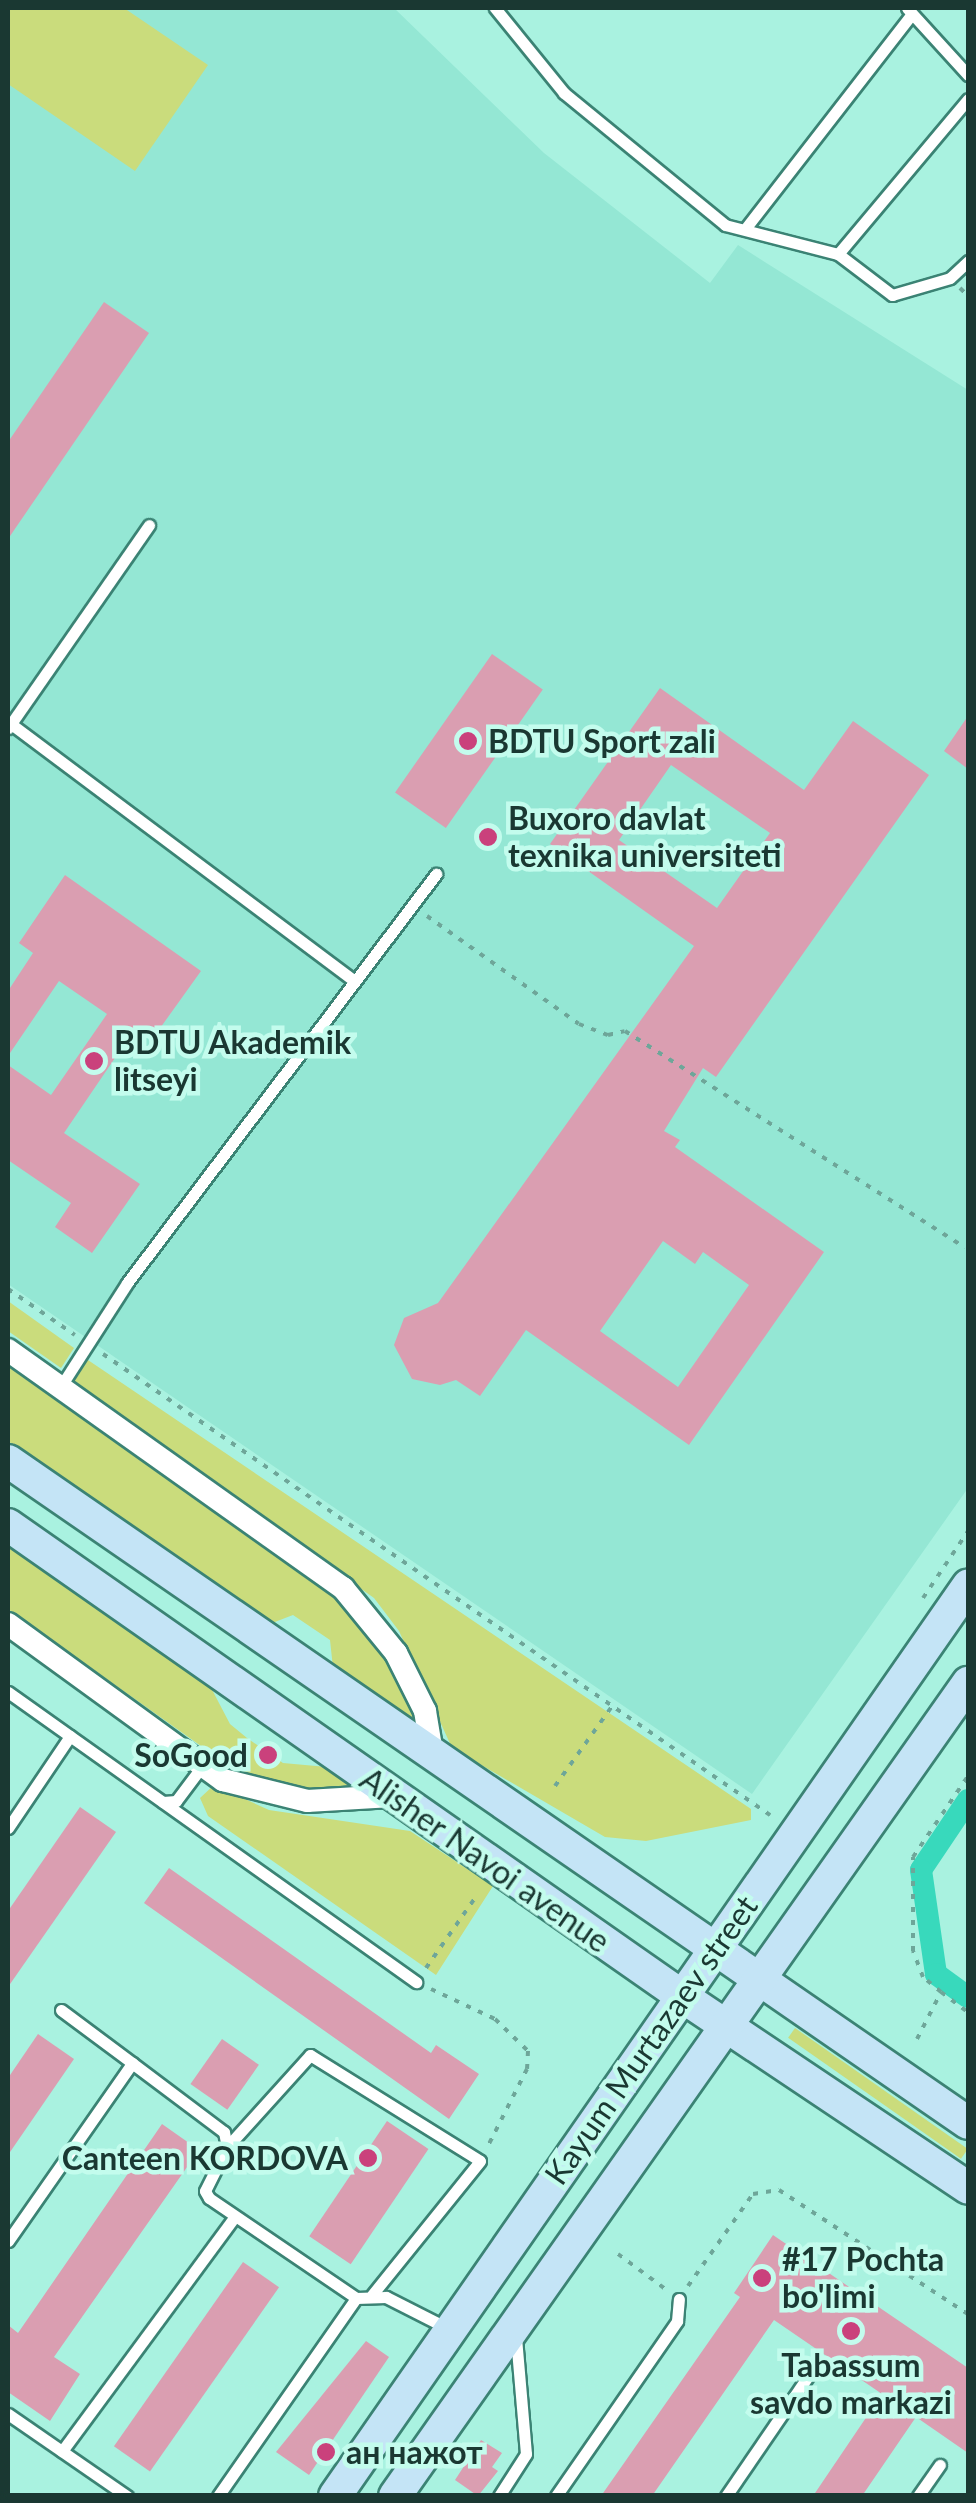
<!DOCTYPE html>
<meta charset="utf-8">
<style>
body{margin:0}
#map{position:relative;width:976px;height:2503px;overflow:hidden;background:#a9f2e0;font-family:Lato,sans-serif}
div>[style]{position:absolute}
.built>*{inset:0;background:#94e7d4}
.green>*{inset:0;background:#cadc7c;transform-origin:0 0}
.canal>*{height:22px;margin:-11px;padding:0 11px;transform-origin:11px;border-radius:11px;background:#38d9bc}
.building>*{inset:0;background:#da9eb1;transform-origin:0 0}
.path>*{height:4px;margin-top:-2px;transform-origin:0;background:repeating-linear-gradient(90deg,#6ea699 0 5px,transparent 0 13px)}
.roads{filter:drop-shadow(2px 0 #3b8374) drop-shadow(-2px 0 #3b8374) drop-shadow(0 2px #3b8374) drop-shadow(0 -2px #3b8374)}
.lane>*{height:11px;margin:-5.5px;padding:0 5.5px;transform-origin:5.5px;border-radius:5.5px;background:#fff}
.street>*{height:22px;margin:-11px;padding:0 11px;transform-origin:11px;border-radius:11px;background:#fff}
.secondary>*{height:32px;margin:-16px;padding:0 16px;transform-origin:16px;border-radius:16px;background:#c4e4f6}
.dots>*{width:28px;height:28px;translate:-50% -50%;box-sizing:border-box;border:5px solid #c3fced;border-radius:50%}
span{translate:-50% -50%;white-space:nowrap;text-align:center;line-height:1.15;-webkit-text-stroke:9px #c3fced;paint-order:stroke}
.poi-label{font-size:32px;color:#1a3832;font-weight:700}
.left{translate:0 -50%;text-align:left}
.right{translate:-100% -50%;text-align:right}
.street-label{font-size:32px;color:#1a3832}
.frame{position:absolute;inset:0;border:10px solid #1a3832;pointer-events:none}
</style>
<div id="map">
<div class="built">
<i style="clip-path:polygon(8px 8px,394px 8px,544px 153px,710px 283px,738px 245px,968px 390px,968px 1488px,752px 1794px,8px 1284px)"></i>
</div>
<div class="green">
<i style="clip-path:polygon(8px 8px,124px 8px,208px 65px,135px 171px,8px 84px)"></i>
<i style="clip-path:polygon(8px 1301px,74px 1348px,61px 1368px,8px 1331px)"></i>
<i style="clip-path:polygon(85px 1358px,751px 1809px,751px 1820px,646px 1841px,605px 1837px,452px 1748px,399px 1631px,374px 1598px,68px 1380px)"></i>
<i style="clip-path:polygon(8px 1366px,345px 1604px,378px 1645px,419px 1725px,333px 1668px,330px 1640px,293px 1615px,267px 1625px,8px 1441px)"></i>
<i style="clip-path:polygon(8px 1542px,208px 1682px,230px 1724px,247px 1738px,283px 1763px,327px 1767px,362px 1792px,325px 1795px,246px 1775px,208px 1751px,8px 1609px)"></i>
<i style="clip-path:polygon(214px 1785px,269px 1810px,410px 1831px,493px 1886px,436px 1975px,208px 1816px,200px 1798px)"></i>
<i style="left:795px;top:2028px;width:211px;height:12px;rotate:35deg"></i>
</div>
<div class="canal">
<i style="left:968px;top:1800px;width:84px;rotate:123.9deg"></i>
<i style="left:921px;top:1870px;width:105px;rotate:81.8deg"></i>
<i style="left:936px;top:1974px;width:39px;rotate:36deg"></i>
</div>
<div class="building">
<i style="clip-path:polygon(104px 302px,149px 333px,8px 539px,8px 442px)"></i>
<i style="left:492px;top:654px;width:62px;height:169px;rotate:35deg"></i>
<i style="clip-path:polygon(evenodd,660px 688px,804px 790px,853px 721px,929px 775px,716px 1077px,703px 1068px,664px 1131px,680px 1140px,675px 1147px,824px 1252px,689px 1445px,526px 1330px,480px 1396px,456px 1380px,440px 1385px,412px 1379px,394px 1345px,404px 1318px,438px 1303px,694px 946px,550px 844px,660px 688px,671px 765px,770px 833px,717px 908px,619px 840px,671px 765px,660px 688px,663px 1241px,695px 1264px,703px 1252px,749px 1285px,678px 1387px,600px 1331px,663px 1241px)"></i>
<i style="clip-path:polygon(968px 716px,968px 769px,944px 751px)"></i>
<i style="clip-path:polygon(65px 875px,201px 971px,153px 1038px,136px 1027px,64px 1133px,140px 1184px,92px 1253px,55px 1227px,71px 1203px,8px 1160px,8px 1065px,51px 1095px,107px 1014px,59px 981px,8px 1056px,8px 991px,33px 953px,19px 943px)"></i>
<i style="clip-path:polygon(80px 1807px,116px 1832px,8px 1987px,8px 1911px)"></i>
<i style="clip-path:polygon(169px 1868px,431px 2053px,436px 2045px,479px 2074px,449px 2119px,144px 1903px)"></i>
<i style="clip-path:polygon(38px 2034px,74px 2059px,8px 2155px,8px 2078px)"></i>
<i style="left:222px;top:2039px;width:45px;height:55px;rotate:35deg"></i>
<i style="left:387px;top:2121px;width:50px;height:139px;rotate:34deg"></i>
<i style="clip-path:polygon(162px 2124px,199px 2150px,54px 2357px,80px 2374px,50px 2421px,8px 2392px,8px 2325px,18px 2333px)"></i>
<i style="clip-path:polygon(773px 2235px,968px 2368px,968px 2453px,916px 2417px,862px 2496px,813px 2496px,882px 2394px,774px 2320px,652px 2496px,601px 2496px,740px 2297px,734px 2293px)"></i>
<i style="left:243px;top:2262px;width:44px;height:225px;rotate:35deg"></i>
<i style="clip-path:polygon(366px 2341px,389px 2357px,309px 2475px,276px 2452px)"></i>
<i style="clip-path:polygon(481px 2440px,502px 2453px,492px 2467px,498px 2471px,478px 2496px,455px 2480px)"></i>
</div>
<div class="path">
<i style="left:960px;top:288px;width:11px;rotate:45deg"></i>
<i style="left:427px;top:916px;width:186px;rotate:35.4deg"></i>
<i style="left:579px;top:1024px;width:31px;rotate:21deg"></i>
<i style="left:608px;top:1035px;width:17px;rotate:-13deg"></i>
<i style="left:625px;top:1031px;width:403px;rotate:32.5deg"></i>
<i style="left:8px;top:1289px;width:81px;rotate:34.5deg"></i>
<i style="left:103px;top:1354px;width:811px;rotate:34.65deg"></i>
<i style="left:923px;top:1598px;width:81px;rotate:-56.1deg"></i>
<i style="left:555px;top:1786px;width:100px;rotate:-54.4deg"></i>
<i style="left:426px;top:1968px;width:85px;rotate:-55deg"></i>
<i style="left:431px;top:1989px;width:71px;rotate:25.1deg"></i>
<i style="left:495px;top:2019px;width:46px;rotate:44.1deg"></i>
<i style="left:528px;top:2051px;width:18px;rotate:93deg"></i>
<i style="left:527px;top:2069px;width:86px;rotate:116.9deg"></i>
<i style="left:941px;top:1992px;width:34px;rotate:37deg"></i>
<i style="left:917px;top:2039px;width:53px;rotate:-62.9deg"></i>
<i style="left:941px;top:1992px;width:23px;rotate:-140deg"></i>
<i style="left:923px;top:1977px;width:28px;rotate:-111deg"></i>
<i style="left:913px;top:1951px;width:94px;rotate:-90deg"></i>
<i style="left:913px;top:1857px;width:98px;rotate:-55.8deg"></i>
<i style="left:618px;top:2254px;width:62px;rotate:36.5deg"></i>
<i style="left:688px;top:2286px;width:113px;rotate:-54.8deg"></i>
<i style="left:753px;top:2194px;width:26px;rotate:-9deg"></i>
<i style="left:779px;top:2190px;width:226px;rotate:33.3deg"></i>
</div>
<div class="roads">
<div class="lane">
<i style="left:495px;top:8px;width:109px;rotate:50.9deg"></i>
<i style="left:564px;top:93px;width:208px;rotate:39.3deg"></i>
<i style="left:725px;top:225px;width:117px;rotate:14.4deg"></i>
<i style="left:838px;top:254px;width:68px;rotate:37.2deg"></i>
<i style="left:892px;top:295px;width:60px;rotate:-16.3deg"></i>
<i style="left:950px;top:278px;width:25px;rotate:-43deg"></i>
<i style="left:907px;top:8px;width:91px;rotate:47.7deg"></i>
<i style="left:745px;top:229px;width:272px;rotate:-52.2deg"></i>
<i style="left:838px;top:254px;width:202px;rotate:-50deg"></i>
<i style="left:11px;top:724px;width:426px;rotate:36.8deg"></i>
<i style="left:8px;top:728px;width:247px;rotate:-55.2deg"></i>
<i style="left:61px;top:1386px;width:122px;rotate:-57.3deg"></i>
<i style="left:127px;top:1283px;width:513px;rotate:-52.93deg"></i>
<i style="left:8px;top:1692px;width:501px;rotate:35.4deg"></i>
<i style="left:163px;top:1802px;width:13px;rotate:-4deg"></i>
<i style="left:176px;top:1801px;width:45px;rotate:-53.1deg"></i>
<i style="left:8px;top:1828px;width:111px;rotate:-56deg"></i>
<i style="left:61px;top:2010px;width:89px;rotate:36.7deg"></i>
<i style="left:227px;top:2147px;width:124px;rotate:-47.9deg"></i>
<i style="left:310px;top:2055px;width:200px;rotate:31.9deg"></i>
<i style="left:480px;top:2161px;width:172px;rotate:128.9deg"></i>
<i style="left:8px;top:2241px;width:217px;rotate:-55.1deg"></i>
<i style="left:132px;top:2063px;width:115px;rotate:36.9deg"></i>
<i style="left:224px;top:2132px;width:15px;rotate:79deg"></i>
<i style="left:227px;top:2147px;width:49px;rotate:116.6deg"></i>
<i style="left:205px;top:2191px;width:8px;rotate:60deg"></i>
<i style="left:209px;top:2198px;width:178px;rotate:34.2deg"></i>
<i style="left:8px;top:2414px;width:145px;rotate:34.6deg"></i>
<i style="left:62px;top:2451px;width:288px;rotate:-53.6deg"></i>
<i style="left:218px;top:2496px;width:241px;rotate:-55.1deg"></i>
<i style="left:356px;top:2298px;width:30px;rotate:-2deg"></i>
<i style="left:386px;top:2297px;width:68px;rotate:26.9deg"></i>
<i style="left:499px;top:2496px;width:50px;rotate:-57.3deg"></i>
<i style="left:526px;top:2454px;width:116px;rotate:-94.9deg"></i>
<i style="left:556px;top:2496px;width:213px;rotate:-55.3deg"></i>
<i style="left:677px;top:2321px;width:22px;rotate:-85deg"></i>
<i style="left:726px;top:2496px;width:147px;rotate:-55.6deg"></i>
<i style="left:918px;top:2496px;width:38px;rotate:-55deg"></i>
</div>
<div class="street">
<i style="left:8px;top:1350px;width:411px;rotate:35.4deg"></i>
<i style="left:343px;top:1588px;width:84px;rotate:50.8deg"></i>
<i style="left:396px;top:1653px;width:65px;rotate:63.4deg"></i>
<i style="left:425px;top:1711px;width:49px;rotate:80.5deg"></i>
<i style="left:8px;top:1624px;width:266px;rotate:36deg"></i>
<i style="left:223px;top:1780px;width:87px;rotate:14deg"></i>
<i style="left:307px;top:1801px;width:85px;rotate:-3.4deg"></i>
</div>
<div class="secondary">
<i style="left:8px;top:1461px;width:1166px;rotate:34.59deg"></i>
<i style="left:8px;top:1525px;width:824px;rotate:34.96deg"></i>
<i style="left:683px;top:1997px;width:343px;rotate:33.8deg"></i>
<i style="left:335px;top:2496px;width:1109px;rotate:-55.18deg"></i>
<i style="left:395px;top:2496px;width:995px;rotate:-54.82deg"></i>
</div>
</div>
<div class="dots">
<i style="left:468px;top:741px;background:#ca417c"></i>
<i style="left:488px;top:837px;background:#ca417c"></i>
<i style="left:94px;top:1061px;background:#ca417c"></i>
<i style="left:268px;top:1755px;background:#ca417c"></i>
<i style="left:368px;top:2158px;background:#ca417c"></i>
<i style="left:762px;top:2278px;background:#ca417c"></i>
<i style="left:851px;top:2331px;background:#ca417c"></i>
<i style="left:326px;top:2452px;background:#ca417c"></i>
</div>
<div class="poi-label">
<span class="left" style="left:488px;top:741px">BDTU Sport zali</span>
<span class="left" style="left:508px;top:837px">Buxoro davlat<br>texnika universiteti</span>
<span class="left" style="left:114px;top:1061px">BDTU Akademik<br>litseyi</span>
<span class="right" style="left:248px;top:1755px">SoGood</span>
<span class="right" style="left:348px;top:2158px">Canteen KORDOVA</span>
<span class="left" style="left:782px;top:2278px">#17 Pochta<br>bo'limi</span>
<span style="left:851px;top:2384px">Tabassum<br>savdo markazi</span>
<span class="left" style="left:346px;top:2452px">ан нажот</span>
</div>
<div class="street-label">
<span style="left:485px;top:1860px;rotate:35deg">Alisher Navoi avenue</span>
<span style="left:651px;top:2040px;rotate:-55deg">Kayum Murtazaev street</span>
</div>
<div class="frame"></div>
</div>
